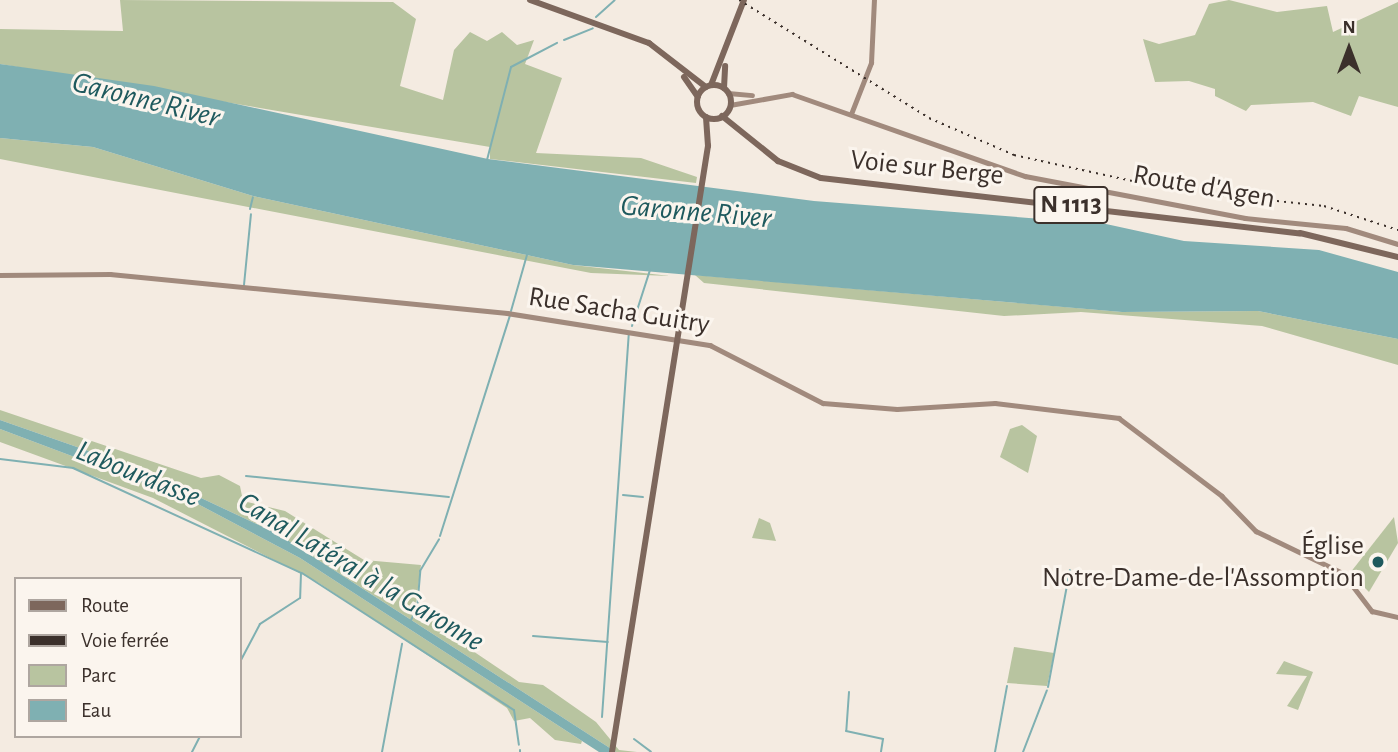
<!DOCTYPE html>
<meta charset="utf-8">
<style>
body{margin:0}
#map{position:relative;width:1398px;height:752px;overflow:hidden;background:#f4ebe1;font-family:"Alegreya Sans",sans-serif}
div>[style]{position:absolute}
.green>*{inset:0;background:#b8c4a0}
.water>*{inset:0;background:#7fb0b2}
.stream>*{height:2px;margin:-1px;padding:0 1px;transform-origin:1px;border-radius:1px;background:#7fb0b2}
.secondary>*{height:4.5px;margin:-2.25px;padding:0 2.25px;transform-origin:2.25px;border-radius:2.25px;background:#a18a7d}
.primary>*{height:6px;margin:-3px;padding:0 3px;transform-origin:3px;border-radius:3px;background:#7d675c}
.primary>.ring{margin:-3px;padding:0;box-sizing:content-box;background:none;border:6px solid #7d675c;border-radius:50%}
.rail>*{height:2px;margin-top:-1px;transform-origin:0;background:repeating-linear-gradient(90deg,#3b302b 0 2px,transparent 0 7px)}
.dots>*{width:19px;height:19px;translate:-50% -50%;box-sizing:border-box;border:4px solid #fbf5ee;border-radius:50%}
span{translate:-50% -50%;white-space:nowrap;text-align:center;line-height:1.15;-webkit-text-stroke:6px #fbf5ee;paint-order:stroke}
.shield-label span{padding:2px 5px;background:#fbf5ee;border:2px solid;border-radius:5px;-webkit-text-stroke-width:0}
.shield-label{font-size:26px;color:#3b302b;font-weight:700}
.street-label{font-size:28px;color:#3b302b}
.poi-label{font-size:28px;color:#3b302b}
.right{translate:-100% -50%;text-align:right}
.water-label{font-size:30px;color:#1f5a5e;font-style:italic}
.legend{position:absolute;left:14px;top:577px;width:228px;height:161px;box-sizing:border-box;background:#fbf5ee;border:2px solid #aea6a0;margin:0;padding:9px 12px;list-style:none;font-size:21px;color:#3b302b}
.legend li{display:flex;align-items:center;gap:14px;height:35px}
.legend b{width:35px;border:2px solid #aea6a0}
.north{position:absolute;left:1314px;top:14px;width:70px;height:70px;-webkit-text-stroke:5px #fbf5ee;paint-order:stroke;rotate:0deg;font-size:19px;font-weight:700;line-height:28px;text-align:center;color:#3b302b}
.north::after{content:'';display:block;margin:auto;width:24px;height:32px;background:#3b302b;clip-path:polygon(50% 0,100% 100%,50% 72%,0 100%)}
</style>
<div id="map">
<div class="green">
<i style="clip-path:polygon(120px 0,393px 2px,416px 19px,400px 86px,443px 100px,454px 50px,470px 32px,487px 41px,502px 32px,517px 45px,534px 40px,525px 64px,562px 78px,536px 153px,641px 158px,697px 177px,696px 183px,490px 159px,490px 147px,0 64px,0 29px,123px 31px)"></i>
<i style="clip-path:polygon(1229px 0,1277px 12px,1327px 6px,1333px 32px,1398px 2px,1398px 107px,1359px 96px,1351px 116px,1313px 102px,1251px 105px,1246px 111px,1215px 96px,1215px 89px,1189px 81px,1155px 82px,1143px 39px,1159px 44px,1195px 35px,1209px 4px)"></i>
<i style="clip-path:polygon(0 138px,93px 147px,253px 196px,573px 265px,670px 276px,591px 273px,0 159px)"></i>
<i style="clip-path:polygon(695px 275px,1122px 312px,1258px 311px,1398px 339px,1398px 365px,1262px 326px,1081px 312px,1004px 316px,704px 283px)"></i>
<i style="clip-path:polygon(0 410px,201px 478px,219px 475px,240px 486px,243px 501px,285px 511px,364px 560px,421px 565px,416px 603px,454px 629px,461px 643px,519px 682px,543px 685px,596px 722px,619px 750px,637px 752px,616px 752px,278px 534px,137px 468px,0 420px)"></i>
<i style="clip-path:polygon(1022px 425px,1037px 436px,1028px 473px,1000px 457px,1010px 429px)"></i>
<i style="clip-path:polygon(0 429px,194px 502px,300px 558px,582px 741px,581px 744px,555px 740px,530px 718px,514px 721px,507px 708px,319px 583px,153px 498px,0 442px)"></i>
<i style="clip-path:polygon(1394px 517px,1398px 543px,1369px 592px,1350px 573px)"></i>
<i style="clip-path:polygon(759px 518px,770px 523px,776px 541px,752px 538px)"></i>
<i style="clip-path:polygon(1014px 647px,1054px 653px,1047px 686px,1007px 683px)"></i>
<i style="clip-path:polygon(1284px 661px,1313px 672px,1298px 710px,1287px 706px,1307px 676px,1276px 674px)"></i>
</div>
<div class="water">
<i style="clip-path:polygon(0 64px,154px 86px,488px 159px,814px 201px,1106px 224px,1184px 241px,1319px 250px,1398px 272px,1398px 339px,1258px 311px,1122px 312px,573px 265px,253px 196px,93px 147px,0 138px)"></i>
<i style="clip-path:polygon(0 420px,137px 468px,278px 534px,616px 752px,599px 752px,300px 558px,194px 502px,0 429px)"></i>
</div>
<div class="stream">
<i style="left:596px;top:17px;width:25px;rotate:-42deg"></i>
<i style="left:564px;top:40px;width:31px;rotate:-22deg"></i>
<i style="left:487px;top:160px;width:96px;rotate:-75.5deg"></i>
<i style="left:511px;top:67px;width:52px;rotate:-27.6deg"></i>
<i style="left:250px;top:209px;width:12px;rotate:-76deg"></i>
<i style="left:244px;top:285px;width:71px;rotate:-84.4deg"></i>
<i style="left:511px;top:311px;width:58px;rotate:-74.1deg"></i>
<i style="left:632px;top:326px;width:59px;rotate:-72.2deg"></i>
<i style="left:0;top:459px;width:74px;rotate:7deg"></i>
<i style="left:73px;top:468px;width:251px;rotate:24.7deg"></i>
<i style="left:301px;top:573px;width:25px;rotate:92deg"></i>
<i style="left:300px;top:598px;width:48px;rotate:147deg"></i>
<i style="left:260px;top:624px;width:43px;rotate:117.8deg"></i>
<i style="left:246px;top:476px;width:204px;rotate:5.9deg"></i>
<i style="left:623px;top:495px;width:20px;rotate:6deg"></i>
<i style="left:440px;top:536px;width:232px;rotate:-72.4deg"></i>
<i style="left:302px;top:573px;width:252px;rotate:32.9deg"></i>
<i style="left:514px;top:710px;width:35px;rotate:82deg"></i>
<i style="left:417px;top:609px;width:38px;rotate:-85deg"></i>
<i style="left:420px;top:571px;width:37px;rotate:-59deg"></i>
<i style="left:411px;top:620px;width:9px;rotate:-63deg"></i>
<i style="left:533px;top:636px;width:75px;rotate:4.6deg"></i>
<i style="left:1048px;top:687px;width:119px;rotate:-79.4deg"></i>
<i style="left:849px;top:692px;width:39px;rotate:94deg"></i>
<i style="left:846px;top:731px;width:38px;rotate:12deg"></i>
<i style="left:883px;top:739px;width:13px;rotate:99deg"></i>
<i style="left:602px;top:717px;width:383px;rotate:-86deg"></i>
<i style="left:634px;top:739px;width:21px;rotate:37deg"></i>
<i style="left:520px;top:750px;width:2px;rotate:90deg"></i>
<i style="left:192px;top:752px;width:18px;rotate:-63deg"></i>
<i style="left:382px;top:752px;width:110px;rotate:-79.5deg"></i>
<i style="left:995px;top:752px;width:67px;rotate:-79.7deg"></i>
<i style="left:1023px;top:752px;width:66px;rotate:-68.8deg"></i>
</div>
<div class="secondary">
<i style="left:728px;top:93px;width:24px;rotate:5deg"></i>
<i style="left:730px;top:105px;width:63px;rotate:-10.1deg"></i>
<i style="left:792px;top:94px;width:247px;rotate:19.4deg"></i>
<i style="left:1025px;top:176px;width:224px;rotate:10.8deg"></i>
<i style="left:1245px;top:218px;width:101px;rotate:5.7deg"></i>
<i style="left:1346px;top:228px;width:54px;rotate:17.1deg"></i>
<i style="left:851px;top:114px;width:55px;rotate:-68.6deg"></i>
<i style="left:871px;top:63px;width:63px;rotate:-87.3deg"></i>
<i style="left:0;top:275px;width:110px;rotate:-0.5deg"></i>
<i style="left:110px;top:274px;width:399px;rotate:5.6deg"></i>
<i style="left:507px;top:313px;width:206px;rotate:9deg"></i>
<i style="left:710px;top:345px;width:127px;rotate:27.2deg"></i>
<i style="left:823px;top:403px;width:74px;rotate:4.6deg"></i>
<i style="left:897px;top:409px;width:98px;rotate:-3.5deg"></i>
<i style="left:995px;top:403px;width:125px;rotate:6.9deg"></i>
<i style="left:1119px;top:418px;width:129px;rotate:37.1deg"></i>
<i style="left:1222px;top:496px;width:49px;rotate:45.8deg"></i>
<i style="left:1256px;top:531px;width:97px;rotate:25.8deg"></i>
<i style="left:1343px;top:573px;width:48px;rotate:52.7deg"></i>
<i style="left:1372px;top:611px;width:27px;rotate:13deg"></i>
</div>
<div class="primary">
<i style="left:530px;top:0;width:127px;rotate:19.9deg"></i>
<i style="left:649px;top:43px;width:72px;rotate:37.7deg"></i>
<i style="left:684px;top:77px;width:24px;rotate:55deg"></i>
<i style="left:711px;top:85px;width:91px;rotate:-68.8deg"></i>
<i class="ring" style="left:697px;top:85px;width:28px;height:28px"></i>
<i style="left:724px;top:88px;width:22px;rotate:-87deg"></i>
<i style="left:722px;top:116px;width:72px;rotate:38.8deg"></i>
<i style="left:778px;top:161px;width:46px;rotate:21.6deg"></i>
<i style="left:821px;top:178px;width:482px;rotate:6.6deg"></i>
<i style="left:1300px;top:233px;width:101px;rotate:13.8deg"></i>
<i style="left:612px;top:752px;width:614px;rotate:-81deg"></i>
<i style="left:708px;top:146px;width:29px;rotate:-94deg"></i>
</div>
<div class="rail">
<i style="left:739px;top:0;width:224px;rotate:31.8deg"></i>
<i style="left:929px;top:118px;width:93px;rotate:23.5deg"></i>
<i style="left:1014px;top:155px;width:163px;rotate:12.4deg"></i>
<i style="left:1173px;top:190px;width:152px;rotate:6deg"></i>
<i style="left:1324px;top:206px;width:78px;rotate:18deg"></i>
</div>
<div class="dots">
<i style="left:1378px;top:562px;background:#1f5a5e"></i>
</div>
<div class="shield-label">
<span style="left:1071px;top:205px">N 1113</span>
</div>
<div class="street-label">
<span style="left:927px;top:168px;rotate:6deg">Voie sur Berge</span>
<span style="left:1204px;top:187px;rotate:10deg">Route d'Agen</span>
<span style="left:619px;top:311px;rotate:9deg">Rue Sacha Guitry</span>
</div>
<div class="poi-label">
<span class="right" style="left:1364px;top:562px">Église<br>Notre-Dame-de-l'Assomption</span>
</div>
<div class="water-label">
<span style="left:146px;top:100px;rotate:14deg">Garonne River</span>
<span style="left:696px;top:212px;rotate:5deg">Garonne River</span>
<span style="left:138px;top:474px;rotate:22deg">Labourdasse</span>
<span style="left:361px;top:572px;rotate:31deg">Canal Latéral à la Garonne</span>
</div>
<ul class="legend">
<li><b style="height:9px;background:#7d675c"></b>Route</li>
<li><b style="height:9px;background:#3b302b"></b>Voie ferrée</li>
<li><b style="height:19px;background:#b8c4a0"></b>Parc</li>
<li><b style="height:19px;background:#7fb0b2"></b>Eau</li>
</ul>
<div class="north">N</div>
</div>
